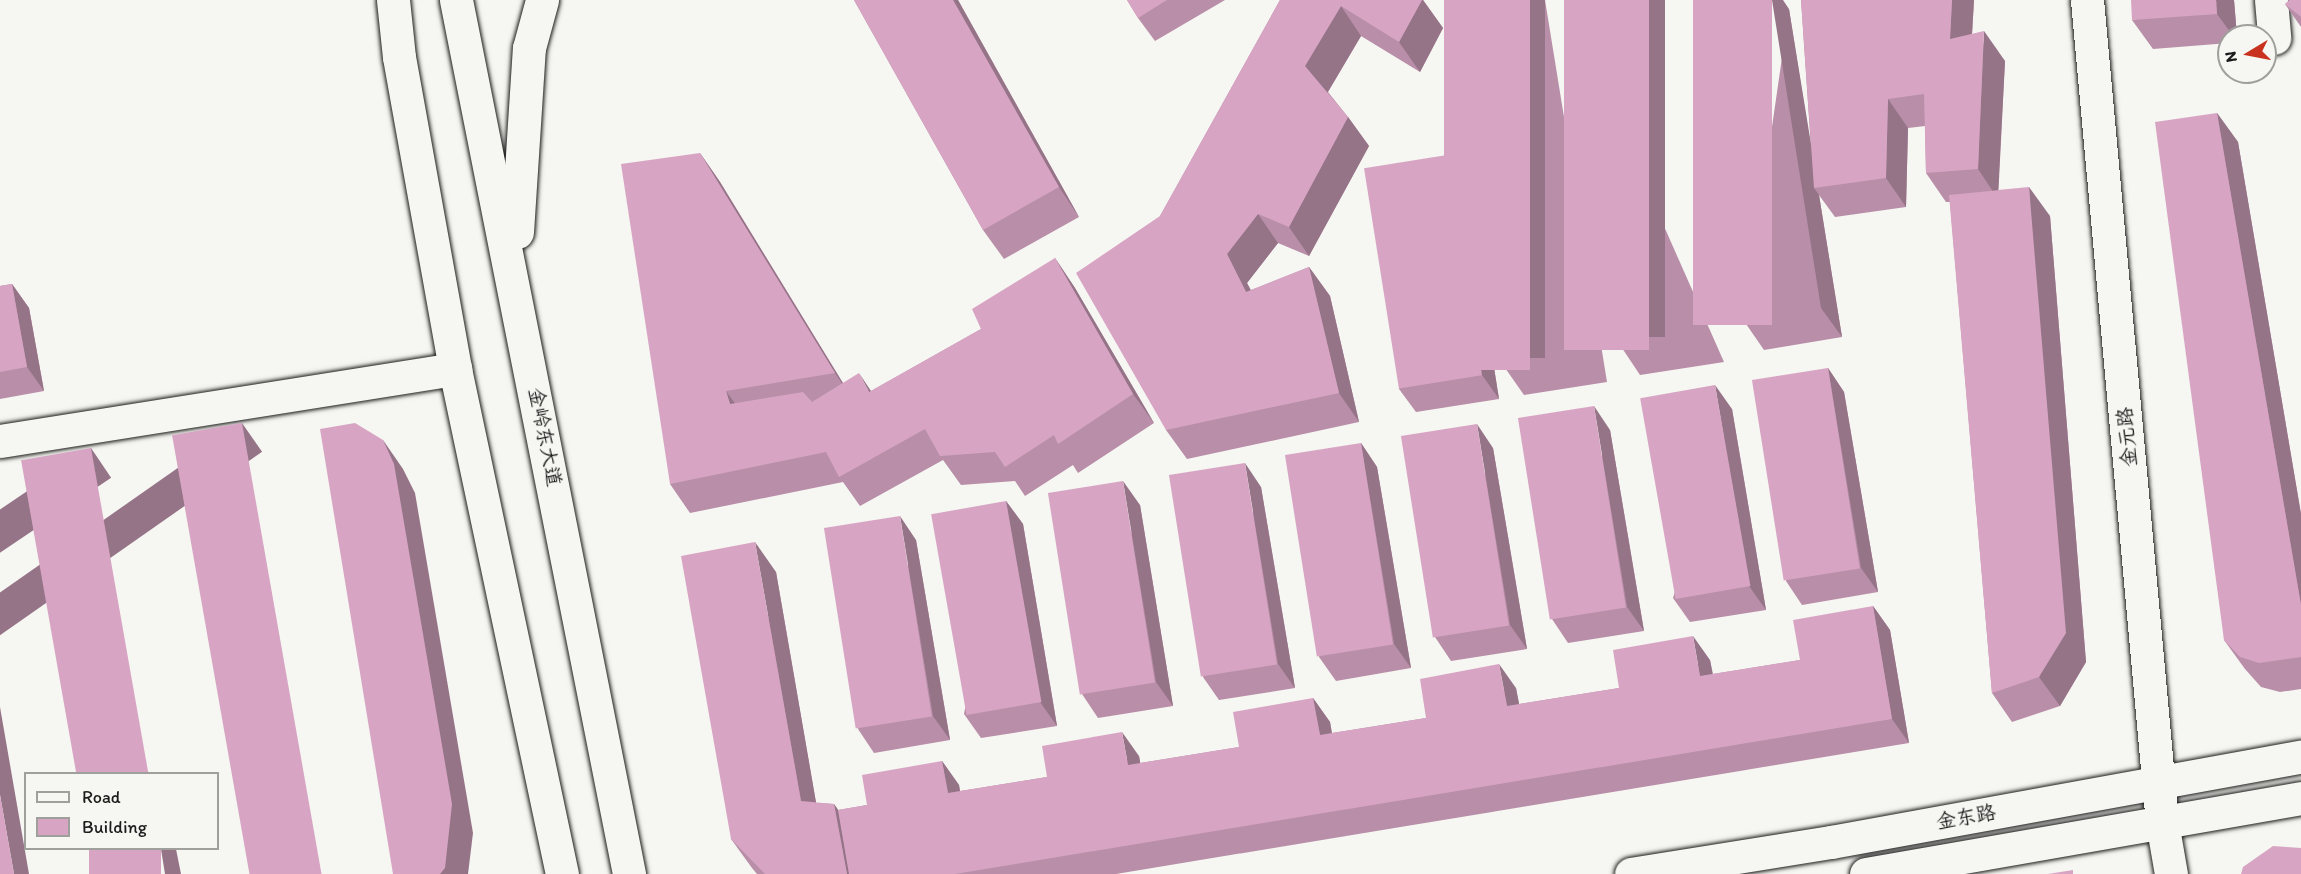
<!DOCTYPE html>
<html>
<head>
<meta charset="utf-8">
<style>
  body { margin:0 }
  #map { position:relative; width:2301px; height:874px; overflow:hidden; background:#f6f6f2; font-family:Itim,"LXGW WenKai TC",sans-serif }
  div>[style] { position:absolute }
  .roads { filter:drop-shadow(0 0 2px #1c1c1c) drop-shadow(0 0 2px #1c1c1c) }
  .minor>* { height:33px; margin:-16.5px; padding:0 16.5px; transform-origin:16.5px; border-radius:16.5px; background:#f6f6f2 }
  .tertiary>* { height:33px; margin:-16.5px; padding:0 16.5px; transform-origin:16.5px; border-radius:16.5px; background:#f6f6f2 }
  .secondary>* { height:33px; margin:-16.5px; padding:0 16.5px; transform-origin:16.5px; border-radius:16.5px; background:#f6f6f2 }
  .wall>* { inset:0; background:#b98ea8 }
  .shaded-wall>* { inset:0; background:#967488; transform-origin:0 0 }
  .building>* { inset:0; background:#d7a5c3; transform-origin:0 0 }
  span { translate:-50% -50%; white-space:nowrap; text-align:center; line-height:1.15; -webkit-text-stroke:4.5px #f6f6f2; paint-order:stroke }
  .street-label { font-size:20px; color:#1c1c1c }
  .legend { position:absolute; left:24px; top:772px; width:195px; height:78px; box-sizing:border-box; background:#f6f6f2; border:2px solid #9f9f9c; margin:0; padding:8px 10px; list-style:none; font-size:18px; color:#1c1c1c }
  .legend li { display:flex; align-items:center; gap:12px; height:30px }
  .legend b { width:30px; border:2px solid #9f9f9c }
  .north { position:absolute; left:2217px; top:24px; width:60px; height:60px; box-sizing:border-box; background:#f6f6f2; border:2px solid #9f9f9c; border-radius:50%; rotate:260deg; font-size:16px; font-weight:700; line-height:24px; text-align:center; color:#1c1c1c }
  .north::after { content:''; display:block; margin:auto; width:21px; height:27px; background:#c8321e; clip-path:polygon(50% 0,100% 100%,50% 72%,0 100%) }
</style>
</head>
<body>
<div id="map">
  <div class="roads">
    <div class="minor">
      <div style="left:2271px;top:0;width:38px;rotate:85deg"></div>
      <div style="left:0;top:441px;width:461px;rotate:-9deg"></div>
    </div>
    <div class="tertiary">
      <div style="left:2087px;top:0;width:825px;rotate:84.79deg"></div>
      <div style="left:2162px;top:822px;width:53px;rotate:80.2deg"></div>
      <div style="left:1631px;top:874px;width:203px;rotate:-9.1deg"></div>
      <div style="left:1831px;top:842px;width:478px;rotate:-10.3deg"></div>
      <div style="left:1866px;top:874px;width:442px;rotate:-9.9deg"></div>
    </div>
    <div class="secondary">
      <div style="left:393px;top:0;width:57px;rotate:84deg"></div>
      <div style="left:399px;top:57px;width:317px;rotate:79.8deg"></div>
      <div style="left:455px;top:369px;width:516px;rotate:78.04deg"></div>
      <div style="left:456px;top:0;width:891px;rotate:78.8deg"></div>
      <div style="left:517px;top:232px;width:184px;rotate:-86.3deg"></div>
      <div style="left:529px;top:48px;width:50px;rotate:-74.8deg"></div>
    </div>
  </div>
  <div class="wall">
    <div style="clip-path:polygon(854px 0,958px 0,1079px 217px,1004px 259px,983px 230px)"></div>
    <div style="clip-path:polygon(1127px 0,1225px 0,1155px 41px,1138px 18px)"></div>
    <div style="clip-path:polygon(1280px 0,1423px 0,1443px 28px,1420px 72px,1361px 36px,1328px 92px,1348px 117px,1369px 146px,1309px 256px,1278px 243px,1247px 283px,1251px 290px,1309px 267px,1330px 296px,1359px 422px,1187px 459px,1166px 430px,1160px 216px)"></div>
    <div style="clip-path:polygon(1444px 0,1545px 0,1607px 382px,1524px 395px,1503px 365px)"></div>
    <div style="clip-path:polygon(1564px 0,1724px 362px,1640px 375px,1620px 345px)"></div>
    <div style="clip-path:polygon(1801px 0,1974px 0,1972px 34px,2005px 61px,1998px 190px,2050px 216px,2086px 662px,2060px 706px,2012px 722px,1992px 693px,1950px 202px,1946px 202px,1926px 173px,1925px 126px,1908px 128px,1906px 207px,1835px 217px,1819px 195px,1842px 337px,1764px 350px,1744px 321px,1789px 9px,1811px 148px)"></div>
    <div style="clip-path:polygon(2234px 0,2237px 36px,2229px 36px,2229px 43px,2153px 49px,2132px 20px)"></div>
    <div style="clip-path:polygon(2301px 0,2301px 27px,2285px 4px)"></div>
    <div style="clip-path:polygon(2217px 113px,2238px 142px,2301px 514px,2301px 689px,2280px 692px,2261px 687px,2245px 669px,2224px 640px)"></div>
    <div style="clip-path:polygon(700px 153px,720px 182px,843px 383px,871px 391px,981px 329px,1055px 258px,1075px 288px,1154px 423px,1078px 473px,1073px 465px,1025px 496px,1015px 481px,961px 485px,943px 460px,860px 506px,843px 482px,690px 513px,670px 484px)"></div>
    <div style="clip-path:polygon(1464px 179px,1499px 399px,1416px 412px,1399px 389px)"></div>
    <div style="clip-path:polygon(12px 284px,29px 308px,44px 391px,0 399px,0 286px)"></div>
    <div style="clip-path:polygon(1828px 368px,1844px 392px,1878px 592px,1802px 605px,1786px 581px)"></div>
    <div style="clip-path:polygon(1732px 409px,1766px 610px,1690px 622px,1673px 598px)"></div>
    <div style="clip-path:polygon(1610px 430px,1644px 631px,1568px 643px,1552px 619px)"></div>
    <div style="clip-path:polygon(1361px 443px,1377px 467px,1411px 668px,1336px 681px,1319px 657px)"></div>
    <div style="clip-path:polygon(1493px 448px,1527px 649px,1451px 661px,1435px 637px)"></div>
    <div style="clip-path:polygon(1261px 487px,1295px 688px,1219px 700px,1203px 677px)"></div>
    <div style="clip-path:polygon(1006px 501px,1023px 524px,1057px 726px,981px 738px,964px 714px)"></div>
    <div style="clip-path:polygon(1140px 505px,1173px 706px,1098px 718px,1082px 694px)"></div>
    <div style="clip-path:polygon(916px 540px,950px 740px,874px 753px,858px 729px)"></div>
    <div style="clip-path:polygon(776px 572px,816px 803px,834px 804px,838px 810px,867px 805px,942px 761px,959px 785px,960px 791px,1047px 777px,1139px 756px,1140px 763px,1239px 747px,1313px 698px,1330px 722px,1332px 733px,1426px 718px,1516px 688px,1519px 704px,1619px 688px,1710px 660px,1713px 674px,1800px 660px,1873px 606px,1890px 630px,1909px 743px,1116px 874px,757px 874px,752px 868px,731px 839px)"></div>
  </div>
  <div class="shaded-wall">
    <div style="clip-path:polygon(953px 0,958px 0,1079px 217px,1059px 187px)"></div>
    <div style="clip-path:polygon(1422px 0,1423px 0,1443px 28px,1420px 72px,1399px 42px)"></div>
    <div style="left:1530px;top:0;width:15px;height:358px"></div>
    <div style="left:1649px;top:0;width:16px;height:337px"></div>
    <div style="clip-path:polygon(1772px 0,1783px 0,1789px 9px,1818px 187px,1814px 188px,1819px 195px,1842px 337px,1821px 308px)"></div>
    <div style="clip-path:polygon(1952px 0,1974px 0,1970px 68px,1950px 39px)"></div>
    <div style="clip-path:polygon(2216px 0,2234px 0,2237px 36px,2233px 36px,2217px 14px)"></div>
    <div style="clip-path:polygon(1341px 6px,1361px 36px,1326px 95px,1305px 66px)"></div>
    <div style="clip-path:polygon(1984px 31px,2005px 61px,1998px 199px,1978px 169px)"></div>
    <div style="clip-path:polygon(1888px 99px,1908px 128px,1906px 207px,1886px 178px)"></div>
    <div style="clip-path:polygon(2217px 113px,2238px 142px,2301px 514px,2301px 605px)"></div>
    <div style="clip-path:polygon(1348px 117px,1369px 146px,1309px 256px,1289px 227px)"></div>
    <div style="clip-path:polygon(700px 153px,720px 182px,855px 403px,835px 373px)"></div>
    <div style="clip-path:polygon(1447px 155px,1464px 179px,1499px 399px,1482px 375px)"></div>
    <div style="clip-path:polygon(2029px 187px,2050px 216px,2086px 662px,2060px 706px,2039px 677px)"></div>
    <div style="clip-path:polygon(1258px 214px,1278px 243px,1247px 283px,1266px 322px,1246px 292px,1227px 254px)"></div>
    <div style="clip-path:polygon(1055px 258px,1075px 288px,1154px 423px,1133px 394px)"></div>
    <div style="clip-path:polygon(1309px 267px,1330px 296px,1359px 422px,1339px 393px)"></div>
    <div style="clip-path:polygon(12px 284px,29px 308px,44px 391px,27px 367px)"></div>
    <div style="clip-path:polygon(1828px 368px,1844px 392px,1878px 592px,1861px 568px)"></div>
    <div style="clip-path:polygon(859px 373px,879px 403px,869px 392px)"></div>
    <div style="clip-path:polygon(1715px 385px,1732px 409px,1766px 610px,1749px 586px)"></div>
    <div style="clip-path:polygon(726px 391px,747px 420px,730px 404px)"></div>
    <div style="clip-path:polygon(1594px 406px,1610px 430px,1644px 631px,1627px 607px)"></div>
    <div style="left:242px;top:423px;width:35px;height:458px;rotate:55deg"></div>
    <div style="clip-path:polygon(1477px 424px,1493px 448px,1527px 649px,1510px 625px)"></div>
    <div style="clip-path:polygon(383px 440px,403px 469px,415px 493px,473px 833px,468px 874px,440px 874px)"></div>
    <div style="clip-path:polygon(1361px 443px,1377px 467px,1411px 668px,1394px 644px)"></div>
    <div style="left:91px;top:448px;width:36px;height:331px;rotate:56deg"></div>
    <div style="clip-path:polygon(1245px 463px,1261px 487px,1295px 688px,1278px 664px)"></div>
    <div style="clip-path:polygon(1123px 481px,1140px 505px,1173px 706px,1156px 682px)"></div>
    <div style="clip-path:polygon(1006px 501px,1023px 524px,1057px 726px,1040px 702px)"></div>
    <div style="clip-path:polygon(900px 516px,916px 540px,950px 740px,933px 716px)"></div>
    <div style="clip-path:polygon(755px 542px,776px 572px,821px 831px,801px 801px)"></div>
    <div style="clip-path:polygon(1873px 606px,1890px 630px,1909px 743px,1892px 719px)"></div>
    <div style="clip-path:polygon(1693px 636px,1710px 660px,1717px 700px,1700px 676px)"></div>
    <div style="clip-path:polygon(1499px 664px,1516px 688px,1524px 730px,1507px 706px)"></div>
    <div style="clip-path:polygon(1313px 698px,1330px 722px,1336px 759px,1320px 735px)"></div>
    <div style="clip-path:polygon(0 707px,29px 874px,14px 874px,0 795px)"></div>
    <div style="clip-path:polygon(1122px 732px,1139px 756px,1145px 789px,1128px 765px)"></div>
    <div style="clip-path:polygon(942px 761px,959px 785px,964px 817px,948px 793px)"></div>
    <div style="clip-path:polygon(834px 804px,855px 834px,862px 874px,847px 874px)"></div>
    <div style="clip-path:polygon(161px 849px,176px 849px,181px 874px,165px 874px)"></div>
  </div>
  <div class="building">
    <div style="clip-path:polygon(854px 0,953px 0,1059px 187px,983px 230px)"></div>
    <div style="clip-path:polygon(1127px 0,1167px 0,1138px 18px)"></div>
    <div style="clip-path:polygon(1280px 0,1422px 0,1399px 42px,1341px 6px,1305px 66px,1348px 117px,1289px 227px,1258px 214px,1227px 254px,1246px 292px,1309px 267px,1339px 393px,1166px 430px,1076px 273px,1160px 216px)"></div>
    <div style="left:1444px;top:0;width:86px;height:370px"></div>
    <div style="left:1564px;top:0;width:85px;height:350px"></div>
    <div style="left:1693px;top:0;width:79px;height:325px"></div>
    <div style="clip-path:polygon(1801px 0,1952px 0,1950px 39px,1984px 31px,1978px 169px,1926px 173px,1924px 94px,1888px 99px,1886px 178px,1814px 188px)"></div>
    <div style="clip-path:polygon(2131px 0,2216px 0,2217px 14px,2132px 20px)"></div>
    <div style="clip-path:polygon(2289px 0,2301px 0,2301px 17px,2285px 4px)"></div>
    <div style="clip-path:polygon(2217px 113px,2301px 605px,2301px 657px,2259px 663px,2240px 657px,2224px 640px,2155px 122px)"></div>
    <div style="clip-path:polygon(700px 153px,835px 373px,726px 391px,730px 404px,803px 392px,812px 402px,859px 373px,869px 392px,981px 329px,972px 309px,1055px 258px,1133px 394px,1058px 444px,1054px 435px,1005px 467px,995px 452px,940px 456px,925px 429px,839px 477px,826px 452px,670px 484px,621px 164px)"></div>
    <div style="left:1447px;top:155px;width:223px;height:84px;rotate:81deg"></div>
    <div style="clip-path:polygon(2029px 187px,2066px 633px,2039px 677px,1992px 693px,1949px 195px)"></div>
    <div style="clip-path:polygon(12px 284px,27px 367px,0 372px,0 286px)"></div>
    <div style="left:1828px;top:368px;width:203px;height:77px;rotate:81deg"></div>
    <div style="left:1715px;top:385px;width:204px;height:76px;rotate:80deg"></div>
    <div style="left:1594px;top:406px;width:204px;height:77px;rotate:81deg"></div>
    <div style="left:242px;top:423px;width:458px;height:71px;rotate:80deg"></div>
    <div style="clip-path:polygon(355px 423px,383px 440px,394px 464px,452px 804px,445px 868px,440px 874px,393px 874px,320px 429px)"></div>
    <div style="left:1477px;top:424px;width:204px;height:77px;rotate:81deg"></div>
    <div style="left:1361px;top:443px;width:204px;height:77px;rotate:81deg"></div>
    <div style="left:91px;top:448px;width:331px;height:71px;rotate:80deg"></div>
    <div style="left:1245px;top:463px;width:204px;height:77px;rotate:81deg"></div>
    <div style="left:1123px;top:481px;width:204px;height:76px;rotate:81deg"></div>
    <div style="left:1006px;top:501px;width:204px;height:76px;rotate:80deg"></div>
    <div style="left:900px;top:516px;width:203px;height:77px;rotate:81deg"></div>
    <div style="clip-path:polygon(755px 542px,801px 801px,834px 804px,847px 874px,765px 874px,731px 839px,681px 556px)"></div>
    <div style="clip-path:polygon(1873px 606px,1892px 719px,955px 874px,849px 874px,838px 810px,867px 805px,862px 775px,942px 761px,948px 793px,1047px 777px,1042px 746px,1122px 732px,1128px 765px,1239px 747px,1233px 712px,1313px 698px,1320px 735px,1426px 718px,1420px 679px,1499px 664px,1507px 706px,1619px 688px,1613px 650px,1693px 636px,1700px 676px,1800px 660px,1793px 620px)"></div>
    <div style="clip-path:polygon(0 795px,14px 874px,0 874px)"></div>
    <div style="clip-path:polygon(2273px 846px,2301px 848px,2301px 874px,2241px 874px,2243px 867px)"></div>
    <div style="left:89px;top:849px;width:72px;height:25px"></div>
    <div style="clip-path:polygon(2073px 870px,2073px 874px,2048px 874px)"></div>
  </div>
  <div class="street-label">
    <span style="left:545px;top:437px;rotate:79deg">金岭东大道</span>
    <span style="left:2127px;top:437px;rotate:-95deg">金元路</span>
    <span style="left:1966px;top:817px;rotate:-10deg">金东路</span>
  </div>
  <ul class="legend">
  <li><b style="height:8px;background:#f6f6f2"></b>Road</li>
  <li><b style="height:16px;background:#d7a5c3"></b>Building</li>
  </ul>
  <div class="north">N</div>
</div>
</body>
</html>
